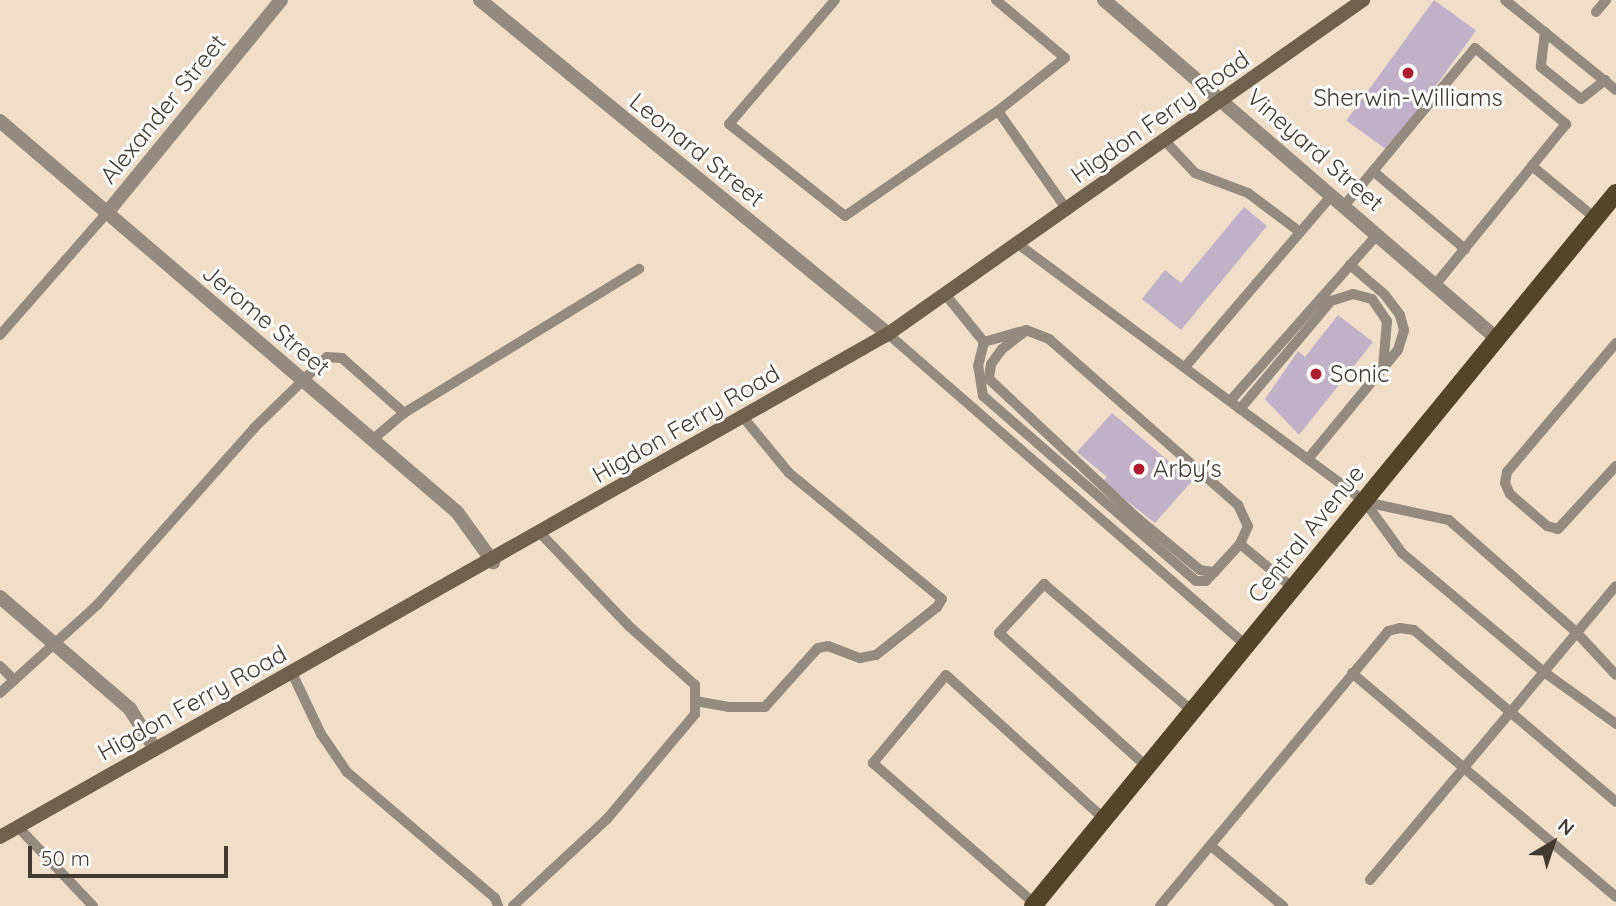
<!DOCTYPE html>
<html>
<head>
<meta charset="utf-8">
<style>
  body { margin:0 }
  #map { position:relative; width:1616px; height:906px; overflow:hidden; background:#f0dec8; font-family:Quicksand,sans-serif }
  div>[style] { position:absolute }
  .building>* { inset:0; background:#c0b1c8; transform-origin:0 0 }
  .service>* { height:10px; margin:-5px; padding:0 5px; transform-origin:5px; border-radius:5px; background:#948a7d }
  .minor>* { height:14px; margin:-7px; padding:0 7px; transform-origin:7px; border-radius:7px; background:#948a7d }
  .secondary>* { height:14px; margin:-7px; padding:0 7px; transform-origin:7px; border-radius:7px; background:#70614e }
  .primary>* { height:18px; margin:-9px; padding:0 9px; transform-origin:9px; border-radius:9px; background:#55442c }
  .dots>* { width:19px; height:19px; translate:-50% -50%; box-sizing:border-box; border:4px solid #fff; border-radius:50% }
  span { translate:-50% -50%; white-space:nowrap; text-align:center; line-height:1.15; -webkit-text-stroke:6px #fff; paint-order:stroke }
  .poi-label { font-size:24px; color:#413a31 }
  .left { translate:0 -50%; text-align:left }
  .street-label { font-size:24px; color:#413a31 }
  .north { position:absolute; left:1518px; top:808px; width:70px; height:70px; -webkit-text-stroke:5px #fff; paint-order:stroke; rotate:39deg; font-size:19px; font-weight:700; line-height:28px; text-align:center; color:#413a31 }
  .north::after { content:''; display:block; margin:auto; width:24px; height:32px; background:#413a31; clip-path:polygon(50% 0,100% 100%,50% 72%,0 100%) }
  .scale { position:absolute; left:28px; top:846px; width:200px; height:32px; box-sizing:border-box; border:4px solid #413a31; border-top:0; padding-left:9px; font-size:21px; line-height:24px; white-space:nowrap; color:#413a31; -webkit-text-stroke:5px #fff; paint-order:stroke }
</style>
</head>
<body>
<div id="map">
  <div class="building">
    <div style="left:1434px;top:0;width:52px;height:149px;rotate:36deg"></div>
    <div style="clip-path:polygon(1244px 207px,1267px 226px,1181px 330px,1142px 299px,1165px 270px,1181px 283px)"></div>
    <div style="clip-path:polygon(1338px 315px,1373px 342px,1299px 435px,1265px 399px,1298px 351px,1305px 357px)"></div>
    <div style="clip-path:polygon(1112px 413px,1192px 481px,1155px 523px,1103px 482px,1107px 477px,1077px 452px)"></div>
  </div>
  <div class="service">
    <div style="left:835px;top:0;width:163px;rotate:130.5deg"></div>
    <div style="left:729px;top:124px;width:148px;rotate:38.4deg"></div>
    <div style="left:845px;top:216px;width:186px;rotate:-34.5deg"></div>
    <div style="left:998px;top:111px;width:121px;rotate:55.1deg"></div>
    <div style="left:996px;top:0;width:90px;rotate:40deg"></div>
    <div style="left:1065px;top:58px;width:85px;rotate:141.7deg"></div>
    <div style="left:1505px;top:0;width:143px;rotate:39deg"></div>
    <div style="left:1596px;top:12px;width:16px;rotate:-50deg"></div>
    <div style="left:1545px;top:32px;width:35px;rotate:97deg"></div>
    <div style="left:1541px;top:67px;width:51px;rotate:38.7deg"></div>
    <div style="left:1581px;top:99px;width:31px;rotate:-38deg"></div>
    <div style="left:1166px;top:142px;width:42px;rotate:46.9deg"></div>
    <div style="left:1195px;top:173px;width:57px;rotate:20.7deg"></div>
    <div style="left:1248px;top:193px;width:65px;rotate:36.9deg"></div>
    <div style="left:1373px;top:171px;width:121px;rotate:40.3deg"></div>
    <div style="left:1344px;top:206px;width:205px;rotate:-50.3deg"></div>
    <div style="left:1475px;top:48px;width:119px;rotate:39.9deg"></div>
    <div style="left:1566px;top:124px;width:54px;rotate:129deg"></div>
    <div style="left:1018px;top:244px;width:432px;rotate:36.6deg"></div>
    <div style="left:1365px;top:502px;width:63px;rotate:54deg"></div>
    <div style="left:1402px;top:553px;width:185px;rotate:40deg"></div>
    <div style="left:1544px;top:672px;width:89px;rotate:35.8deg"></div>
    <div style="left:1435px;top:285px;width:154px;rotate:-50.8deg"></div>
    <div style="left:1532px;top:166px;width:82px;rotate:39.5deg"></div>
    <div style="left:945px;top:294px;width:62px;rotate:50.9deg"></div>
    <div style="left:1026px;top:330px;width:25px;rotate:21deg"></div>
    <div style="left:1049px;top:339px;width:252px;rotate:41.3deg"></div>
    <div style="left:1238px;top:505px;width:23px;rotate:65deg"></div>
    <div style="left:1248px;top:526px;width:20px;rotate:114deg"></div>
    <div style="left:1240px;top:544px;width:50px;rotate:132.6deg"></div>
    <div style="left:1206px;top:581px;width:10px;rotate:180deg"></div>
    <div style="left:1196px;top:581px;width:282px;rotate:-139deg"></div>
    <div style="left:983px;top:396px;width:30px;rotate:-99deg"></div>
    <div style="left:978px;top:366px;width:25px;rotate:-76deg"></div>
    <div style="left:984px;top:342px;width:44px;rotate:-15.9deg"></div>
    <div style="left:1024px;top:332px;width:28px;rotate:142deg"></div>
    <div style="left:1002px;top:349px;width:19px;rotate:126deg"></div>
    <div style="left:991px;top:364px;width:15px;rotate:98deg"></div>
    <div style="left:989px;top:379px;width:202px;rotate:43.2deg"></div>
    <div style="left:1136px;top:517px;width:83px;rotate:39.6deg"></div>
    <div style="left:1200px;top:570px;width:15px;rotate:8deg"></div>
    <div style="left:888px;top:334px;width:474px;rotate:41deg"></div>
    <div style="left:0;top:335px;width:161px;rotate:-48.8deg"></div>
    <div style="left:1616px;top:343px;width:169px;rotate:130.2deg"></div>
    <div style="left:1507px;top:472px;width:11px;rotate:100deg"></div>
    <div style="left:1505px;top:483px;width:12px;rotate:66deg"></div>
    <div style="left:1510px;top:494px;width:49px;rotate:40.9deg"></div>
    <div style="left:1547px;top:526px;width:11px;rotate:15deg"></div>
    <div style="left:1558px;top:529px;width:86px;rotate:-47.4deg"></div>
    <div style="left:1185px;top:367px;width:226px;rotate:-49.5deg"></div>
    <div style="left:1230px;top:401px;width:222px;rotate:-48.5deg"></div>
    <div style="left:1240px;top:409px;width:141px;rotate:-49.9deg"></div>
    <div style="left:1331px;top:301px;width:23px;rotate:-18deg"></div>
    <div style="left:1353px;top:294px;width:20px;rotate:15deg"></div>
    <div style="left:1372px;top:299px;width:27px;rotate:56deg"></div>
    <div style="left:1387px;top:321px;width:47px;rotate:94.9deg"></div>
    <div style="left:372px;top:440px;width:42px;rotate:-40.2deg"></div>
    <div style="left:404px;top:413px;width:276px;rotate:-31.5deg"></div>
    <div style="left:1308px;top:459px;width:141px;rotate:-50.5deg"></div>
    <div style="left:1398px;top:350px;width:21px;rotate:-73deg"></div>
    <div style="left:1404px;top:330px;width:16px;rotate:-105deg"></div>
    <div style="left:1400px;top:315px;width:26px;rotate:-127deg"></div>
    <div style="left:1384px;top:294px;width:45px;rotate:-139.5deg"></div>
    <div style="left:1365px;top:502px;width:86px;rotate:12.1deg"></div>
    <div style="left:1449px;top:520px;width:171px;rotate:41.4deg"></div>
    <div style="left:1577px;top:633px;width:57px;rotate:47.1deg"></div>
    <div style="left:1240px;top:544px;width:69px;rotate:39.7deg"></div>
    <div style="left:0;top:666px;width:20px;rotate:45deg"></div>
    <div style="left:292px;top:673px;width:68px;rotate:64.6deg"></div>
    <div style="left:321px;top:734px;width:46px;rotate:55.6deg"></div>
    <div style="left:347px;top:772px;width:194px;rotate:40.4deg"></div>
    <div style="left:495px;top:898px;width:9px;rotate:69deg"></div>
    <div style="left:1352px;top:673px;width:346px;rotate:40.3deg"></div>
    <div style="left:0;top:693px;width:132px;rotate:-42.2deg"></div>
    <div style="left:98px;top:604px;width:235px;rotate:-48.4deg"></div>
    <div style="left:254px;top:428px;width:102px;rotate:-44.2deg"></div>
    <div style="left:327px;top:357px;width:15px;rotate:4deg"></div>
    <div style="left:342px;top:358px;width:83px;rotate:41.6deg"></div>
    <div style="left:695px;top:701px;width:34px;rotate:10deg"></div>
    <div style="left:728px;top:707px;width:37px"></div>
    <div style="left:765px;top:707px;width:79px;rotate:-48.1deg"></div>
    <div style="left:818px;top:648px;width:10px;rotate:-11deg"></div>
    <div style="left:828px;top:646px;width:34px;rotate:21deg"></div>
    <div style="left:860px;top:658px;width:16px;rotate:-11deg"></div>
    <div style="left:876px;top:655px;width:78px;rotate:-38.2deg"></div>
    <div style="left:937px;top:607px;width:9px;rotate:-58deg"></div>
    <div style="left:942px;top:599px;width:198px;rotate:-140.5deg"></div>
    <div style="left:789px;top:473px;width:72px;rotate:-129.4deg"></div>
    <div style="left:1146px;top:766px;width:198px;rotate:-137.9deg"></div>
    <div style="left:999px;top:633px;width:67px;rotate:-47.4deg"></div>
    <div style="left:1044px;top:584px;width:195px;rotate:40.6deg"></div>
    <div style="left:18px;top:827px;width:109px;rotate:46.5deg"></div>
    <div style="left:1211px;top:846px;width:94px;rotate:39.8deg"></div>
    <div style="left:1370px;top:880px;width:383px;rotate:-50.1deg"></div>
    <div style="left:1035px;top:904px;width:215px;rotate:-139deg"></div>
    <div style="left:873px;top:763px;width:114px;rotate:-50.3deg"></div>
    <div style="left:946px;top:675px;width:212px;rotate:42.3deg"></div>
    <div style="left:513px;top:906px;width:128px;rotate:-42.8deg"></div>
    <div style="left:607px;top:819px;width:137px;rotate:-50deg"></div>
    <div style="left:695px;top:714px;width:29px;rotate:-90deg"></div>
    <div style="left:695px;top:685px;width:89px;rotate:-138.2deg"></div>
    <div style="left:629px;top:626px;width:127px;rotate:-133.7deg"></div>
    <div style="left:1160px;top:906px;width:357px;rotate:-50.3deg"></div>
    <div style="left:1388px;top:631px;width:12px;rotate:-14deg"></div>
    <div style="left:1400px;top:628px;width:14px;rotate:8deg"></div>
    <div style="left:1414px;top:630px;width:265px;rotate:40.4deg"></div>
  </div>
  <div class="minor">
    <div style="left:480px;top:0;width:527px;rotate:39.3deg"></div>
    <div style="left:1104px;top:0;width:516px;rotate:40.76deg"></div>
    <div style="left:0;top:121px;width:601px;rotate:40.55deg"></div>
    <div style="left:457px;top:512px;width:62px;rotate:54.2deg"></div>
    <div style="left:106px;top:214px;width:276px;rotate:-50.7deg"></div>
    <div style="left:0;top:597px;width:172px;rotate:40.7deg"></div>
    <div style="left:130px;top:709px;width:47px;rotate:58deg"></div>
  </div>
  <div class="secondary">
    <div style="left:0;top:837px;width:1021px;rotate:-29.53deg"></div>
    <div style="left:888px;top:334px;width:581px;rotate:-35.11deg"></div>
  </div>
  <div class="primary">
    <div style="left:1033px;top:906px;width:921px;rotate:-50.73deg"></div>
  </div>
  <div class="dots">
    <div style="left:1408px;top:73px;background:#af1b2e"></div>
    <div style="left:1316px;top:374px;background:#af1b2e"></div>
    <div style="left:1139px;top:469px;background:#af1b2e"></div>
  </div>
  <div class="poi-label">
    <span style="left:1408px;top:98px">Sherwin-Williams</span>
    <span class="left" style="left:1330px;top:374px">Sonic</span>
    <span class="left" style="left:1153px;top:469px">Arby's</span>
  </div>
  <div class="street-label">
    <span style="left:163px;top:109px;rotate:-51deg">Alexander Street</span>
    <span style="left:1160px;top:117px;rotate:-35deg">Higdon Ferry Road</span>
    <span style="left:697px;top:150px;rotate:39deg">Leonard Street</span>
    <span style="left:1315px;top:150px;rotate:41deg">Vineyard Street</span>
    <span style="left:266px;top:320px;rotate:40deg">Jerome Street</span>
    <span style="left:686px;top:424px;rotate:-30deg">Higdon Ferry Road</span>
    <span style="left:1306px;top:534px;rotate:-51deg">Central Avenue</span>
    <span style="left:192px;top:703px;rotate:-29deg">Higdon Ferry Road</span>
  </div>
  <div class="north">N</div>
  <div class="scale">50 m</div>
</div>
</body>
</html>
